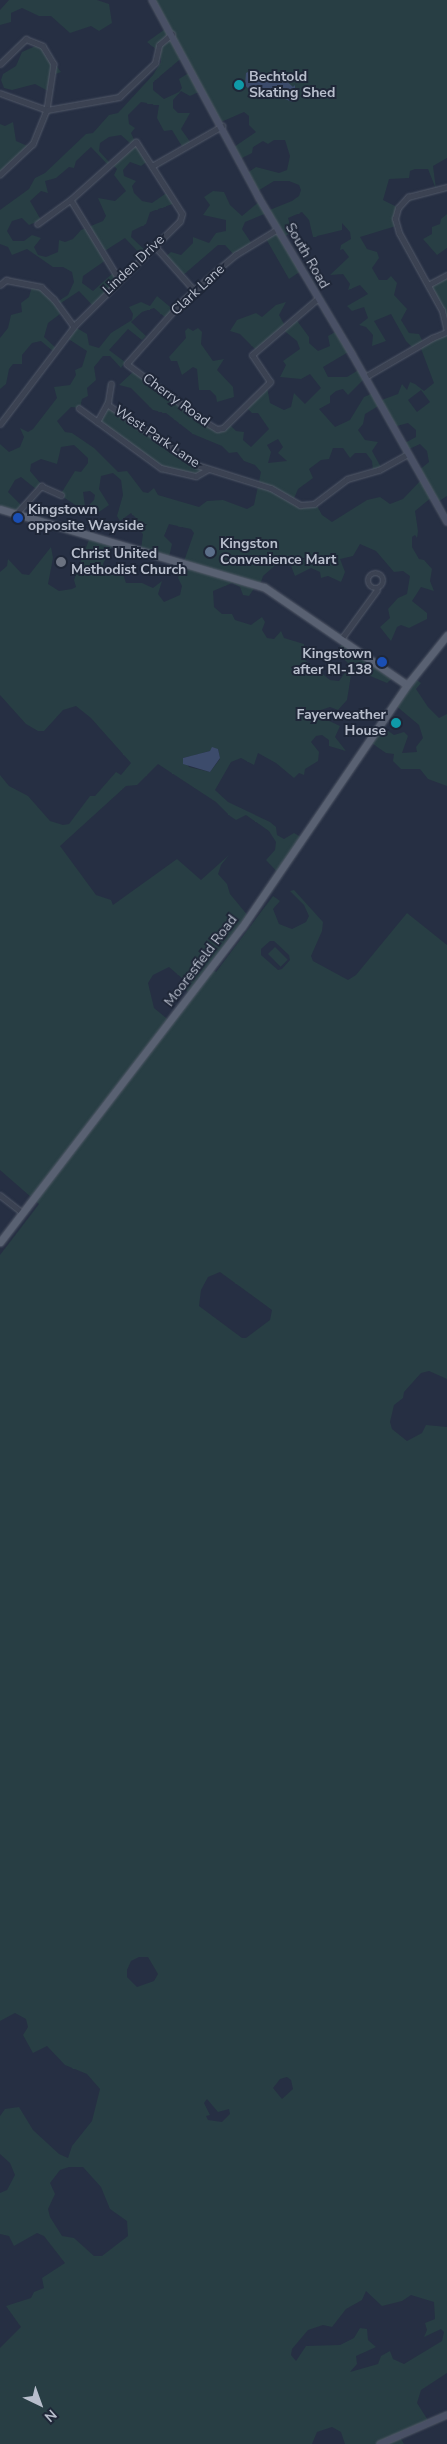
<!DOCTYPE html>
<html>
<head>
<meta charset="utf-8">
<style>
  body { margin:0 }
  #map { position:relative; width:447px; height:2444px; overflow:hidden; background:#262f43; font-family:"Nunito Sans",sans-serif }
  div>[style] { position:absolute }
  .green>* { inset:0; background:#283e44; transform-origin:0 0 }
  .water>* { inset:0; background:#3c4b6b }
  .roads { filter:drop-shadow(0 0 1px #535a69) drop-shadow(0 0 1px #535a69) }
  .street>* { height:4.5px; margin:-2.25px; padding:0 2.25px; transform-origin:2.25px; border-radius:2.25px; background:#3b4252 }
  .street>.ring { margin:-2.25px; padding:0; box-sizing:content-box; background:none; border:4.5px solid #3b4252; border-radius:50% }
  .secondary>* { height:6px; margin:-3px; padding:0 3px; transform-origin:3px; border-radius:3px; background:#495065 }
  .primary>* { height:7px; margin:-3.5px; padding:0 3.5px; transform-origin:3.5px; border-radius:3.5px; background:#596172 }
  .dots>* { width:14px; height:14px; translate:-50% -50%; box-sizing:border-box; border:2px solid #1f2738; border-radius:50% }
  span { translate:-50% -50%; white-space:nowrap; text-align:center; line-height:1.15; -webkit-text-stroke:4px #1f2738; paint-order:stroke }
  .poi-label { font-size:14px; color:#b8becc; font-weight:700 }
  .left { translate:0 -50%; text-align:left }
  .right { translate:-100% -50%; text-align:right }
  .street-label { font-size:14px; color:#b8becc }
  .north { position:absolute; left:15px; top:2379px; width:50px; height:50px; -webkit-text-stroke:4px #1f2738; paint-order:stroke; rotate:138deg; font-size:14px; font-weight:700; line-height:20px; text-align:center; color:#b8becc }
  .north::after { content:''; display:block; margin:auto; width:18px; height:22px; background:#b8becc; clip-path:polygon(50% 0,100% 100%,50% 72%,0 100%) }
</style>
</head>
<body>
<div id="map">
  <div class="green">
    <div style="clip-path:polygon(9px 0,97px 0,109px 4px,112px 23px,99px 31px,91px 26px,70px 33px,51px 16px,39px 16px,22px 8px,11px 13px,11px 22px,0 25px,0 10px)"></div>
    <div style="clip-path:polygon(evenodd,152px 0,447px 0,447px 158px,433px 166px,436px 189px,428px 169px,415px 169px,410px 171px,409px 178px,389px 179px,383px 200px,397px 207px,396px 226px,360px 237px,367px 249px,377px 252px,379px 258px,372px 268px,379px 280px,387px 280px,391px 276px,397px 283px,394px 295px,407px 309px,401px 320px,409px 333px,419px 334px,423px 342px,447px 331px,447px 496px,436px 503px,432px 497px,415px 511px,418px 531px,417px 538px,415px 535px,412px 537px,412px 547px,419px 559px,424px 560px,432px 569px,430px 581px,434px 591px,421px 587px,412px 601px,427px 613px,427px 619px,409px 628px,401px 625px,397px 627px,391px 641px,380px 627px,390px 618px,388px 609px,398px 598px,407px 594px,410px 576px,403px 571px,394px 572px,376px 551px,360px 544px,353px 556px,340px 559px,345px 572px,341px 582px,328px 576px,321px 578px,320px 572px,311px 568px,295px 576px,291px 566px,279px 562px,263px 576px,260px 585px,257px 584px,249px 596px,243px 595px,240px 587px,232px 583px,213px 591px,214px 607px,222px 614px,232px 614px,235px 620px,251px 625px,262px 617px,265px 622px,262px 630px,267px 638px,274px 639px,281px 631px,284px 638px,304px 644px,305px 660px,330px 680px,339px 681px,344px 674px,348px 663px,336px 652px,343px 643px,395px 676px,387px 683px,363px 673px,351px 675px,347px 700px,338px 710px,330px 707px,312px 713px,340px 726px,335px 737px,346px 751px,329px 746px,329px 740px,322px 735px,316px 736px,311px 742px,319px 752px,318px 761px,305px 769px,304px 775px,299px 773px,294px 778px,276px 763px,258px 753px,254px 765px,241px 758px,231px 762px,215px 790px,228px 802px,270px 822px,276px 827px,277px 835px,284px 839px,294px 833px,304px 839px,280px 875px,266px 860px,275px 850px,276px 842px,269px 831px,246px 815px,236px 820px,230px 816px,216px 802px,158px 764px,137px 785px,126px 786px,60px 846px,96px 895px,111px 900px,113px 905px,177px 859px,201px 880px,229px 855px,221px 865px,218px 874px,227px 884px,230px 894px,249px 917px,212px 969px,216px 972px,273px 896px,280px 901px,273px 909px,279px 924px,292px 929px,306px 922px,309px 916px,304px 905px,290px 891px,294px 890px,323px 922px,322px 931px,311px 956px,313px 961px,348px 980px,356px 975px,407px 913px,447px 945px,447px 1379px,429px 1371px,421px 1373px,404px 1392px,403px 1398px,394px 1405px,390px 1422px,392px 1429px,407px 1441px,422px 1433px,426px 1425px,447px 1427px,447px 2373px,421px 2390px,417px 2403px,429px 2422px,400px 2437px,404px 2444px,345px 2444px,341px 2432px,332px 2427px,317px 2432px,312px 2444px,0 2444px,0 2348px,21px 2327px,6px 2306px,31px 2298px,34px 2292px,44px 2288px,42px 2278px,65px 2263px,44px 2236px,37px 2233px,14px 2246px,9px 2236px,0 2234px,0 2193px,7px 2190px,15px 2175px,10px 2163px,0 2154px,0 2116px,5px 2109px,19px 2107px,33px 2130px,59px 2154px,68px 2158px,72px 2146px,92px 2121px,100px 2089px,87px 2074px,65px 2065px,47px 2046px,33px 2053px,23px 2035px,28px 2027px,26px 2019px,15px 2013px,0 2021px,0 1255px,39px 1204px,0 1170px,0 775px,9px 786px,28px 796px,50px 821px,63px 825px,69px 824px,90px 796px,95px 796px,116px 772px,121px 775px,131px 763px,91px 718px,76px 706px,63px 710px,44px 731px,38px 731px,26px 724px,0 695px,0 572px,7px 566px,8px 559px,22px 574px,29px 575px,51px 547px,53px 558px,48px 584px,59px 591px,72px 589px,76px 587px,74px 580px,90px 537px,114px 542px,103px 564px,105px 570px,115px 574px,122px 571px,126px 583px,142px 583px,153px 588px,162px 581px,158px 594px,164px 602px,180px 595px,182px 586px,178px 578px,194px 533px,191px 529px,169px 524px,164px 536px,172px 544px,169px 557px,141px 549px,143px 534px,139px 530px,137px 519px,131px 513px,120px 521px,117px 516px,123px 495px,121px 480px,113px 473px,101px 476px,99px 489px,109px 505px,96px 514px,87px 507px,94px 500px,95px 495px,90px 491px,83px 492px,85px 506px,77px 506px,60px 495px,75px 471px,81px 472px,88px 463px,88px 458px,74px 445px,61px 447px,57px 464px,41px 459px,31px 464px,30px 471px,41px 484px,36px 489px,21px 477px,15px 480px,8px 492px,21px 505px,16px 514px,0 509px,0 444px,9px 452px,20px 447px,24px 437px,20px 428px,28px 432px,33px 429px,57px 398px,54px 387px,70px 385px,76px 375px,75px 370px,82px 367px,87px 351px,67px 338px,75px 327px,87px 334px,89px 345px,99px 348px,111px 333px,132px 320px,133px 314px,129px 307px,141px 302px,150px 306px,157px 296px,175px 311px,167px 319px,154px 308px,142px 312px,131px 322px,146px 336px,142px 340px,128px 329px,109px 350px,125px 362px,121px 368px,110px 356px,103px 356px,94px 367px,96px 380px,87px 388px,88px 396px,82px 399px,80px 408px,71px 407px,57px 421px,65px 432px,72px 433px,94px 448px,118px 472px,127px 471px,143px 492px,148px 493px,154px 488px,158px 495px,199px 507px,207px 501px,223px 500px,247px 509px,254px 505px,261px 472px,255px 465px,244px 461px,237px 452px,229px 453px,222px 446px,193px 434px,166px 413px,153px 410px,131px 388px,119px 385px,135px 370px,217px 429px,229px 424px,236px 431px,244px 432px,243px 440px,251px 447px,269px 429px,258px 413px,252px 413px,246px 407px,267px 387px,270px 403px,284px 410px,291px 407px,294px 393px,305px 404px,321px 388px,310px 374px,301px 379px,280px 377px,286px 365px,283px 361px,300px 349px,297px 341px,282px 329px,257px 351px,240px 334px,230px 331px,237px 320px,256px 313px,262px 317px,276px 305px,286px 302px,279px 315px,285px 326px,295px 318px,309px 337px,309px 343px,318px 351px,330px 346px,328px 336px,337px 331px,350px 351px,323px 367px,328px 377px,347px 377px,360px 369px,365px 378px,348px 395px,343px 389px,336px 391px,330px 396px,330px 403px,319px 409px,335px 427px,350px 420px,364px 397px,373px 393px,379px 401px,398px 394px,402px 384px,407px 390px,410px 382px,415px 384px,424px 391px,434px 383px,420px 346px,414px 349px,406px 341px,391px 314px,374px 321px,386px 341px,372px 346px,373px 335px,366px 327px,359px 325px,368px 318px,364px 307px,352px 311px,347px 306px,368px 294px,360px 285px,348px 290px,350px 284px,343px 274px,330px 275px,349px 257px,343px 249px,340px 250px,341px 245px,351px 239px,350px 232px,342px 223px,342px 230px,313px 237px,309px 220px,302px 212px,288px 218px,292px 232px,282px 238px,301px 271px,289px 279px,265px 237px,277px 230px,267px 213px,245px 222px,242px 229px,252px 244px,235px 256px,225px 245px,218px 245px,182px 276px,165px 257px,171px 252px,181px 255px,193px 243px,193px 237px,209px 243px,216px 233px,226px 231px,226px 220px,203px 215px,210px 205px,204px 197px,213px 191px,224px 192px,230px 205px,242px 216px,260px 201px,267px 211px,292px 201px,299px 196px,301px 190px,299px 185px,289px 181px,274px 181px,256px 192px,247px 173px,256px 167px,279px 173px,287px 170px,290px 156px,285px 140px,274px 140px,268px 144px,263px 141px,253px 147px,252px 153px,240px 159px,234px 147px,256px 132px,249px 125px,249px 116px,244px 112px,221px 122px,203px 90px,190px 96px,181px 91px,173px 100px,173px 108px,178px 113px,190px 113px,181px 129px,191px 143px,183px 148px,172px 130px,164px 131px,157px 118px,159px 105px,141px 102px,128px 115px,129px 124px,135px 128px,131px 133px,135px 142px,149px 160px,141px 166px,130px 162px,123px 170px,124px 176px,136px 181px,132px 186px,134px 193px,142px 201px,152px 203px,168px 192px,175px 203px,150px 212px,146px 224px,132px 231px,131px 237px,147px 252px,142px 256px,125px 238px,103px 252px,106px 260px,83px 276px,82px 283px,93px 291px,114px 272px,119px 278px,93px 306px,79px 291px,58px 305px,60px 314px,48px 323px,44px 337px,57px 349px,54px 352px,41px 341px,32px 343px,22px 355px,22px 364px,13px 364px,9px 369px,6px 384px,0 389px,0 338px,8px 328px,11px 315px,22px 312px,21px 303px,29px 297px,32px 286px,41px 287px,57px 302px,68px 295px,74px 282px,72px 272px,63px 267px,53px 267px,27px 249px,12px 255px,8px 247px,0 244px,0 210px,29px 189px,35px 178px,45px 173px,86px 134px,93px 133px,109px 115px,118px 113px,153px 75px,161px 62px,160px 52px,147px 42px,168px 27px,152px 0,184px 56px,192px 71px,179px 79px,182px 88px,179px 92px,164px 99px,153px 90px,153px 82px,184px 56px,152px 0,121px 135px,131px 144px,111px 163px,117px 169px,114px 175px,126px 191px,115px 201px,98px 198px,106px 216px,103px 221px,81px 230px,73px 239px,65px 242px,59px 240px,58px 252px,46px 257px,38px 255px,34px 247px,41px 238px,32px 235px,24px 241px,13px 241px,7px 231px,12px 221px,22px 218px,29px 225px,41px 220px,30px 201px,41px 191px,48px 193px,45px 181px,56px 178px,69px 167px,74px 168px,76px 161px,91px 147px,108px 165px,110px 163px,99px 151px,100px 143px,109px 137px,121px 135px,152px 0,421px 390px,430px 402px,417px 412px,408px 400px,421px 390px,152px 0,380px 405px,393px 427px,408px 423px,416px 430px,416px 437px,403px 444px,407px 450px,420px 444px,427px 451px,429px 462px,418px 471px,422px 479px,403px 499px,390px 504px,380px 497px,367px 500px,332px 522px,322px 515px,316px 504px,300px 505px,293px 501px,298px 489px,313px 478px,309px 469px,321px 460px,329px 459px,333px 448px,343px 448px,350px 458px,355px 453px,366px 453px,372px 461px,373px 471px,382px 469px,372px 451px,378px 442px,365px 440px,358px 430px,363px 424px,365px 414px,380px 405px,152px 0,278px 439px,283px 447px,278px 453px,287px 461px,268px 463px,271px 452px,267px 445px,278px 439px,152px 0,218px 749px,220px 759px,210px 772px,189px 767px,183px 758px,218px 749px,152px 0,270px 941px,274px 941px,289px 955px,290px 960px,282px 969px,278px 970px,261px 955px,261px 949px,270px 941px,152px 0,169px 967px,183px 979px,185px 989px,191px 996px,171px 1022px,154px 1008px,148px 983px,153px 975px,169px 967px,152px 0,220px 1272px,272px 1310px,270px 1320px,246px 1338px,242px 1338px,199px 1306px,201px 1290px,208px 1277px,220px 1272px,152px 0,139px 1957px,148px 1957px,158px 1974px,154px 1981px,137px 1987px,127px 1977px,127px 1970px,131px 1961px,139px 1957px,152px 0,287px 2077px,291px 2080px,293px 2089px,282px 2099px,273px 2088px,280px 2079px,287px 2077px,152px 0,207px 2099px,218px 2112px,229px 2109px,230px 2114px,222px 2122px,208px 2120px,206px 2116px,210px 2115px,204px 2103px,207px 2099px,152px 0,69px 2167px,83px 2167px,101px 2187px,110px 2209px,127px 2221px,128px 2236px,102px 2256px,94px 2256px,74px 2238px,62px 2236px,50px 2217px,48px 2209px,55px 2194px,50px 2183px,60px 2170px,69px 2167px,152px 0,366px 2291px,382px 2306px,402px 2301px,411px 2295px,434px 2302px,435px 2319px,425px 2323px,427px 2330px,424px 2337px,441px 2329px,444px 2332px,442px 2341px,404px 2364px,393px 2359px,390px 2351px,381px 2356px,378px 2364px,350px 2372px,357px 2364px,356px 2356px,376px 2347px,368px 2340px,367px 2329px,360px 2328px,354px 2338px,340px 2345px,306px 2346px,296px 2361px,291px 2355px,292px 2349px,308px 2330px,323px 2325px,332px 2327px,346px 2309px,362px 2300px,366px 2291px)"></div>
    <div style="clip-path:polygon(40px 44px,61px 72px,53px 75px,50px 92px,35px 84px,12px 90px,4px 88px,1px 80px,3px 74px,16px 66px,22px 52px)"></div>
    <div style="clip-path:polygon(13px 122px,16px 141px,30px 147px,0 175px,0 124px,5px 126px)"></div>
    <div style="clip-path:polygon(447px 214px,447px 248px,437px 255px,423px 239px,432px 234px,432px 227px,440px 224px,441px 219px)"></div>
    <div style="clip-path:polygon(447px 275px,447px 331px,446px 321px,429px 285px)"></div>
    <div style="clip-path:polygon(188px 328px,193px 331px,198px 328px,202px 332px,201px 344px,213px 361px,224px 359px,217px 370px,233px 387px,234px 397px,217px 402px,216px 396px,210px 390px,199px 390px,197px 369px,193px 367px,182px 375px,177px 361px,171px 361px,169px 357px,186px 338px,185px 331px)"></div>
    <div style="clip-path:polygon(107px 404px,207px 470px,196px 476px,161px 468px,97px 422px)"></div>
    <div style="clip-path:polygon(414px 678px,421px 683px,416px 689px,428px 707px,439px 718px,447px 714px,447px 786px,428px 779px,420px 769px,401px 769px,393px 761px,394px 754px,386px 753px,370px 742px,381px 726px,394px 735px,404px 732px,408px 736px,402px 753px,417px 752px,416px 747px,423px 738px,419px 725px,395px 705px)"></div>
    <div style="left:275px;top:947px;width:18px;height:10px;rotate:45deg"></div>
  </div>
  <div class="water">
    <div style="clip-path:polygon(254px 69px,269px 78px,279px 74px,293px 87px,295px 85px,295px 99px,292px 102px,278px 96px,253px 94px,245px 85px,246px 73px)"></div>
    <div style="clip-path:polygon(212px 747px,218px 749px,220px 758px,210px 772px,183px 764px,183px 758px,210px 751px)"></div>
  </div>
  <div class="roads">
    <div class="street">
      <div style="left:0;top:64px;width:36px;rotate:-44deg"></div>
      <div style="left:26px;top:39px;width:18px;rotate:22deg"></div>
      <div style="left:43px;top:46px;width:21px;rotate:59deg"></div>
      <div style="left:54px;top:64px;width:47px;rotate:98.7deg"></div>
      <div style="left:47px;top:110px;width:37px;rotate:112deg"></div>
      <div style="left:33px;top:144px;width:45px;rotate:136.8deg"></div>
      <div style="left:0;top:93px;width:50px;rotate:19.9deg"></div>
      <div style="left:47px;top:110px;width:73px;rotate:-10.2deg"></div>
      <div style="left:119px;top:97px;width:50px;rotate:-43.4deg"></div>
      <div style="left:155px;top:63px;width:18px;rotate:-77deg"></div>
      <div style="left:159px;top:45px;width:17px;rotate:-40deg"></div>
      <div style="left:152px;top:166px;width:81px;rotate:-29.7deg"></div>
      <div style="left:71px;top:200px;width:92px;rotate:58.7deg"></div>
      <div style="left:277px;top:230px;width:48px;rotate:148.6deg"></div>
      <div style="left:236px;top:255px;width:25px;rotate:140deg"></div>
      <div style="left:217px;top:271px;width:45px;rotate:138.6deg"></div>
      <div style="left:183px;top:301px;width:84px;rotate:131.6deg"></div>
      <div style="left:127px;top:364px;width:99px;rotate:36.4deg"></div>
      <div style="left:207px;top:423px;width:12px;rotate:31deg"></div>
      <div style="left:217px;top:429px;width:6px;rotate:-9deg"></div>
      <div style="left:223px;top:428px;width:66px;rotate:-44.4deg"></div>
      <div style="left:270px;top:382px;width:32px;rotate:-124deg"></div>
      <div style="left:252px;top:355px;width:86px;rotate:-40.7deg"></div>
      <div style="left:154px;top:245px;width:62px;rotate:48.3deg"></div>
      <div style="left:0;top:285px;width:8px;rotate:-40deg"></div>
      <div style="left:6px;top:280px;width:36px;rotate:11deg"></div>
      <div style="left:41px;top:287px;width:18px;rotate:43deg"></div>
      <div style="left:54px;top:299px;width:34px;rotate:54deg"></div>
      <div style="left:428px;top:285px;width:21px;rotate:-28deg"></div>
      <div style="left:447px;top:332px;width:22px;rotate:-103deg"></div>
      <div style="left:442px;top:311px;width:89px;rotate:-118.9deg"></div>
      <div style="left:399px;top:233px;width:15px;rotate:-106deg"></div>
      <div style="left:395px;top:219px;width:11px;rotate:-75deg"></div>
      <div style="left:398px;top:208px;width:15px;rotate:-48deg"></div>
      <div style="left:408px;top:197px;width:40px;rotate:-14.4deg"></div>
      <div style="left:365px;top:377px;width:78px;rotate:-30.2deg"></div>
      <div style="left:432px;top:338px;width:16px;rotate:-22deg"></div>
      <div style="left:107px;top:404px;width:109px;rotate:34.1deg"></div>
      <div style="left:197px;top:465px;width:77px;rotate:17.3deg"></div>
      <div style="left:271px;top:488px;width:34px;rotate:30deg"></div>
      <div style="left:300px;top:505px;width:14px;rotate:-4deg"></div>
      <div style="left:314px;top:504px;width:41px;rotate:-37.1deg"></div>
      <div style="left:347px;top:479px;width:33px;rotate:-16deg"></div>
      <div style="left:379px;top:470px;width:33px;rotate:-29deg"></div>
      <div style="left:79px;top:408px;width:102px;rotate:36.2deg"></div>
      <div style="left:161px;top:468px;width:36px;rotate:13deg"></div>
      <div style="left:196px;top:476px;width:13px;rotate:-29deg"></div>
      <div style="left:97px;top:422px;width:23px;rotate:-61deg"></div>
      <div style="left:108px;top:402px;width:18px;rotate:-81deg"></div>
      <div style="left:0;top:424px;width:126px;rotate:-52.8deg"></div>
      <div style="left:76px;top:324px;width:146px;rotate:-44.7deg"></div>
      <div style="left:180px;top:221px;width:7px;rotate:-74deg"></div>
      <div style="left:182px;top:214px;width:85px;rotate:-122.6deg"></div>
      <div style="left:136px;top:142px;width:87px;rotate:138.3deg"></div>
      <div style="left:71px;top:200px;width:41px;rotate:144deg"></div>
      <div style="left:16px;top:514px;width:38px;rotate:-48deg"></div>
      <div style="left:41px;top:486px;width:22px;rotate:24deg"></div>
      <div class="ring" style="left:368px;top:573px;width:11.5px;height:11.5px"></div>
      <div style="left:342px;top:638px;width:59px;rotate:-53.9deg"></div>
      <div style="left:0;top:1195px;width:29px;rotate:38deg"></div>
    </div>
    <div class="secondary">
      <div style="left:152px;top:0;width:225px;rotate:61.6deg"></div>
      <div style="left:259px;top:198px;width:182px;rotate:59.2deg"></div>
      <div style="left:352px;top:354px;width:193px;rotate:60.5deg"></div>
      <div style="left:380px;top:2444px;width:73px;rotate:-23.4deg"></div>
    </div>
    <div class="primary">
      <div style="left:0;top:509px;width:275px;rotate:16.5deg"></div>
      <div style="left:264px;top:587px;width:173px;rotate:34.4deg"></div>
      <div style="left:0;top:1242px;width:397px;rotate:-52.5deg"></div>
      <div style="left:242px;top:927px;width:293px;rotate:-55.7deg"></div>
      <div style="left:407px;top:685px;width:64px;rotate:-51.3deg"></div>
    </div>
  </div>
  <div class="dots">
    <div style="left:239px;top:85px;background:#0f9aa8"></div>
    <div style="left:18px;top:518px;background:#1a4fb4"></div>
    <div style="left:210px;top:552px;background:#5c6f8a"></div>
    <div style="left:61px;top:562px;background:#6b7280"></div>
    <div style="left:382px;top:662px;background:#1a4fb4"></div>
    <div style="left:396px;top:723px;background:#0f9aa8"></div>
  </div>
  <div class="poi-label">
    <span class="left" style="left:249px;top:85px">Bechtold<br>Skating Shed</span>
    <span class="left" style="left:28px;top:518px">Kingstown<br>opposite Wayside</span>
    <span class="left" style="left:220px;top:552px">Kingston<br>Convenience Mart</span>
    <span class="left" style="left:71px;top:562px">Christ United<br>Methodist Church</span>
    <span class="right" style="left:372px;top:662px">Kingstown<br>after RI-138</span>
    <span class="right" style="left:386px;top:723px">Fayerweather<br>House</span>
  </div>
  <div class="street-label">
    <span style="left:307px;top:256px;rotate:60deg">South Road</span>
    <span style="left:134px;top:265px;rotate:-44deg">Linden Drive</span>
    <span style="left:198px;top:290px;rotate:-43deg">Clark Lane</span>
    <span style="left:176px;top:400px;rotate:36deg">Cherry Road</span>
    <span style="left:157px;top:437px;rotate:34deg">West Park Lane</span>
    <span style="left:201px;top:961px;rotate:-53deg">Mooresfield Road</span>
  </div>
  <div class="north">N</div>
</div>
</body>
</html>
